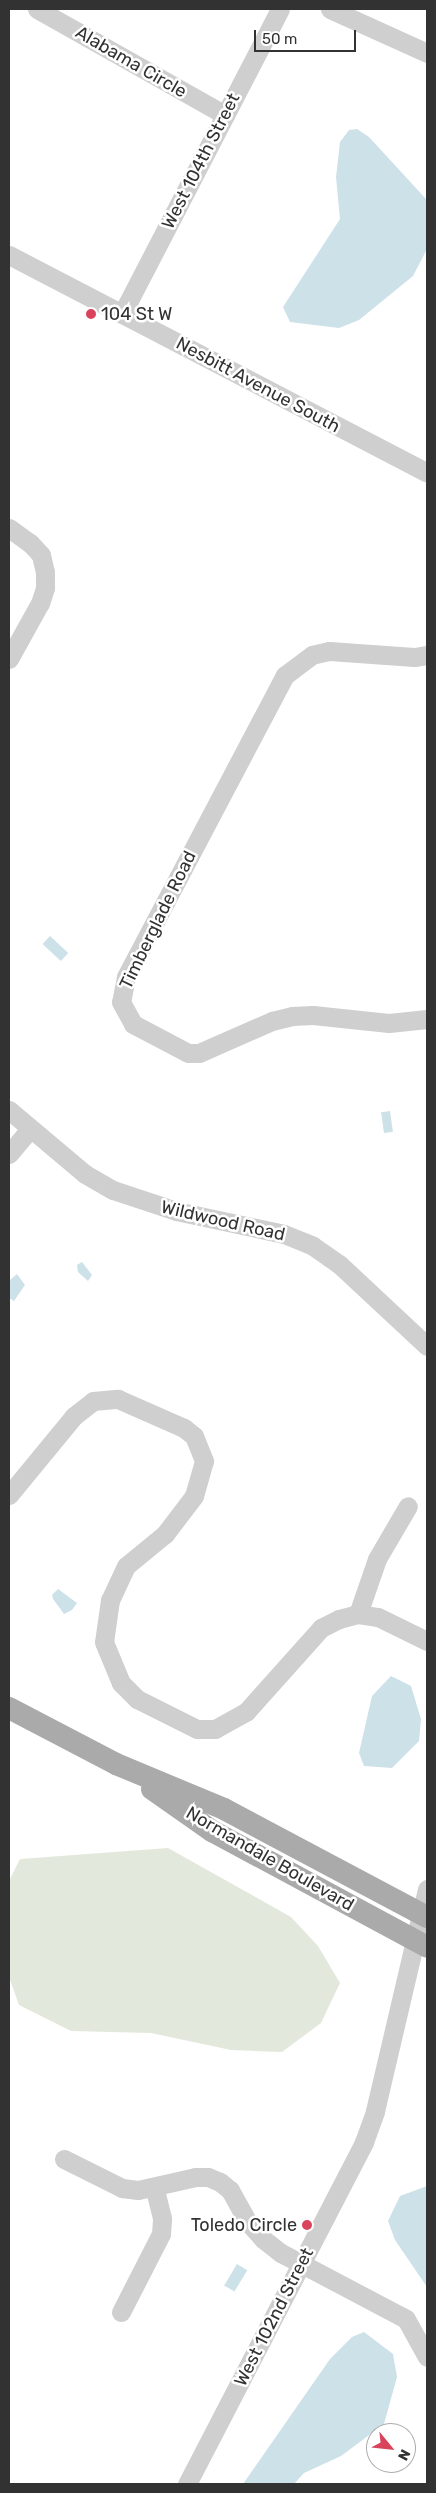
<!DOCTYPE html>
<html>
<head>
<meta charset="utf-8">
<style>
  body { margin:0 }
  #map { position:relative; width:436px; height:2493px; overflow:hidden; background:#fff; font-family:Rubik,sans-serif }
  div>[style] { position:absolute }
  .green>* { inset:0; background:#e3e8dc }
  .water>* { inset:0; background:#cde1e9; transform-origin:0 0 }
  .minor>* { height:19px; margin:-9.5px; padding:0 9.5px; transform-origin:9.5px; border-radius:9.5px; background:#cfcfcf }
  .major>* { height:22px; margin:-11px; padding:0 11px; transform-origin:11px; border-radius:11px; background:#aaa }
  .dots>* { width:14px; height:14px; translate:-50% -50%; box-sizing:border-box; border:2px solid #fff; border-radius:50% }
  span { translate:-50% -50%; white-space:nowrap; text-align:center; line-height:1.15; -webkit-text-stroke:5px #fff; paint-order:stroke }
  .street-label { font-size:18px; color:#323232 }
  .poi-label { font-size:18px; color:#323232 }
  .left { translate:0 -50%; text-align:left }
  .right { translate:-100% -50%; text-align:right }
  .frame { position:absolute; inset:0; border:10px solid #323232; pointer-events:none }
  .north { position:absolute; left:366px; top:2423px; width:50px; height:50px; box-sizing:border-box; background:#fff; border:1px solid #adadad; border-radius:50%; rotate:118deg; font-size:14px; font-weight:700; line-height:20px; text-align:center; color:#323232 }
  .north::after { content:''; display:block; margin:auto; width:18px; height:22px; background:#d9445c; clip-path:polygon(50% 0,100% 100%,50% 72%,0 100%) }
  .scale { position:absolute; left:254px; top:30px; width:102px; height:22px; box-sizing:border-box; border:2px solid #323232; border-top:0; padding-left:6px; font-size:15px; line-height:18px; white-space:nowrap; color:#323232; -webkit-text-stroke:4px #fff; paint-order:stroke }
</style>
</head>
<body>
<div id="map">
  <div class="green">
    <div style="clip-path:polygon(168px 1848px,291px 1917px,318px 1946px,340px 1983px,321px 2023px,282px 2052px,231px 2050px,151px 2033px,71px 2031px,19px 2005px,9px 1977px,9px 1881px,20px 1859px)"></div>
  </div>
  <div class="water">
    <div style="clip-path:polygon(357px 129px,369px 137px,426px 199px,427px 249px,413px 276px,359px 320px,339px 328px,290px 322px,283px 307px,340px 219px,336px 177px,340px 142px,349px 130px)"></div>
    <div style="left:50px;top:936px;width:25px;height:11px;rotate:43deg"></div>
    <div style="left:390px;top:1111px;width:21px;height:9px;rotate:82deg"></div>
    <div style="clip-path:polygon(82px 1262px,92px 1275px,88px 1281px,78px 1272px,77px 1265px)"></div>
    <div style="clip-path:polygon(17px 1274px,25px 1285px,14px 1301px,9px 1298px,10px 1280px)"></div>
    <div style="clip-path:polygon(58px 1589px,77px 1603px,72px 1610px,64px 1614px,53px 1599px,52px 1595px)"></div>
    <div style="clip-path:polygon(391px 1676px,411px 1686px,421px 1719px,419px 1741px,392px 1768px,364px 1766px,359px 1753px,372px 1696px)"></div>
    <div style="clip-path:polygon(427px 2186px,427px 2287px,395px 2240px,388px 2221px,400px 2196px)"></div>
    <div style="left:237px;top:2264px;width:12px;height:25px;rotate:31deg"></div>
    <div style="clip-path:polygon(364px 2332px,393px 2354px,397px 2377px,384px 2424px,341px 2456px,304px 2473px,294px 2484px,243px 2484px,330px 2359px,352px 2337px)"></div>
  </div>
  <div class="minor">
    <div style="left:37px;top:9px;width:216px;rotate:29.4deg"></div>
    <div style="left:330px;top:9px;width:107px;rotate:24.4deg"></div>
    <div style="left:9px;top:255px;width:471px;rotate:27.5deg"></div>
    <div style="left:122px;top:314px;width:343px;rotate:-62.6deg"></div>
    <div style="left:9px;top:528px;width:26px;rotate:36deg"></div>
    <div style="left:30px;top:543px;width:16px;rotate:47deg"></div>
    <div style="left:41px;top:555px;width:17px;rotate:77deg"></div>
    <div style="left:45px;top:572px;width:16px;rotate:90deg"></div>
    <div style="left:45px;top:588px;width:16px;rotate:108deg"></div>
    <div style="left:40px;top:603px;width:64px;rotate:119deg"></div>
    <div style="left:427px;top:655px;width:13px;rotate:171deg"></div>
    <div style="left:414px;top:657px;width:85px;rotate:-176deg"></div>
    <div style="left:329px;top:651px;width:17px;rotate:167deg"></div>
    <div style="left:312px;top:655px;width:34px;rotate:143deg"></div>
    <div style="left:285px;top:675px;width:341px;rotate:117.8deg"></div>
    <div style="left:126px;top:977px;width:25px;rotate:101deg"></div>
    <div style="left:121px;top:1002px;width:25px;rotate:61deg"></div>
    <div style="left:133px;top:1024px;width:62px;rotate:27.8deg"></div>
    <div style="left:188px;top:1053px;width:11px"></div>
    <div style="left:199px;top:1053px;width:80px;rotate:-23.7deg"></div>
    <div style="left:272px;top:1021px;width:21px;rotate:-14deg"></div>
    <div style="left:292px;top:1016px;width:21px;rotate:-3deg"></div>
    <div style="left:313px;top:1015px;width:76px;rotate:6deg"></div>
    <div style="left:389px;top:1023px;width:38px;rotate:-6deg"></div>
    <div style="left:9px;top:1110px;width:99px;rotate:40.1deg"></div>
    <div style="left:85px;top:1174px;width:32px;rotate:30deg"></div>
    <div style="left:113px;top:1190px;width:66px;rotate:18.4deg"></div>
    <div style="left:176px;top:1211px;width:110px;rotate:12deg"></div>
    <div style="left:284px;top:1234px;width:31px;rotate:22deg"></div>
    <div style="left:313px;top:1246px;width:32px;rotate:35deg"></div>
    <div style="left:339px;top:1264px;width:120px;rotate:43deg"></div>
    <div style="left:9px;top:1154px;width:33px;rotate:-50deg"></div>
    <div style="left:9px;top:1495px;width:102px;rotate:-50.6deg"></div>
    <div style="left:74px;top:1416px;width:24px;rotate:-38deg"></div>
    <div style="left:93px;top:1401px;width:25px;rotate:-5deg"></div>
    <div style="left:118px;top:1399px;width:72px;rotate:23.7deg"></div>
    <div style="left:184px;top:1428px;width:13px;rotate:39deg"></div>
    <div style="left:194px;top:1436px;width:27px;rotate:68deg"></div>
    <div style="left:204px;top:1461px;width:36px;rotate:106deg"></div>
    <div style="left:194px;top:1496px;width:48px;rotate:127.3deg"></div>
    <div style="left:165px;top:1534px;width:50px;rotate:140.6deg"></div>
    <div style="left:126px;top:1566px;width:38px;rotate:115deg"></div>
    <div style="left:110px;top:1600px;width:42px;rotate:98.1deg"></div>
    <div style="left:104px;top:1642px;width:44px;rotate:67.5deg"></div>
    <div style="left:121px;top:1683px;width:23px;rotate:45deg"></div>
    <div style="left:137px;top:1699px;width:67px;rotate:26.6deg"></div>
    <div style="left:197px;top:1729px;width:18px"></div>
    <div style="left:215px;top:1729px;width:35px;rotate:-29deg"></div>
    <div style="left:246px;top:1712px;width:113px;rotate:-48.2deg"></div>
    <div style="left:321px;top:1628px;width:20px;rotate:-27deg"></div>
    <div style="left:339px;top:1619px;width:20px;rotate:-15deg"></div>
    <div style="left:358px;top:1614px;width:20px;rotate:9deg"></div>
    <div style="left:378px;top:1617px;width:55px;rotate:26.1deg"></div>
    <div style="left:358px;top:1614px;width:58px;rotate:-70.9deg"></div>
    <div style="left:377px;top:1559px;width:61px;rotate:-59.7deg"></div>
    <div style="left:64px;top:2159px;width:65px;rotate:26.6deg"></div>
    <div style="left:122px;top:2188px;width:16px;rotate:7deg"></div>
    <div style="left:138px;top:2190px;width:58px;rotate:-12.8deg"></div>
    <div style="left:195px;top:2177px;width:13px"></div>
    <div style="left:208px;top:2177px;width:13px;rotate:23deg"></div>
    <div style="left:220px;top:2182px;width:13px;rotate:39deg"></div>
    <div style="left:230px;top:2190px;width:35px;rotate:61deg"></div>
    <div style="left:247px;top:2221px;width:24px;rotate:48deg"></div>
    <div style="left:263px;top:2239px;width:23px;rotate:38deg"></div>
    <div style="left:281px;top:2253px;width:141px;rotate:27.8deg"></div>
    <div style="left:406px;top:2319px;width:43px;rotate:61.1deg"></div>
    <div style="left:121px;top:2312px;width:88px;rotate:-62.9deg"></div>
    <div style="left:161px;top:2234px;width:16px;rotate:-86deg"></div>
    <div style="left:162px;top:2218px;width:32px;rotate:-104deg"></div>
    <div style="left:187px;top:2484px;width:385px;rotate:-62.6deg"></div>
    <div style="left:364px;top:2142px;width:33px;rotate:-70deg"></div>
    <div style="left:375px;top:2111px;width:228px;rotate:-76.8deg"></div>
  </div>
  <div class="major">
    <div style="left:9px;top:1708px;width:121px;rotate:27.6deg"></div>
    <div style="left:116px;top:1764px;width:117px;rotate:22.6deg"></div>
    <div style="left:224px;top:1809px;width:230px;rotate:28deg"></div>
    <div style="left:152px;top:1789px;width:73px;rotate:35deg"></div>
    <div style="left:212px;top:1831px;width:244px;rotate:28.3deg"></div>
  </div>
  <div class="dots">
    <div style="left:91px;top:314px;background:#d9445c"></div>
    <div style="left:307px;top:2225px;background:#d9445c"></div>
  </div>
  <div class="street-label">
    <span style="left:131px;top:62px;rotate:30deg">Alabama Circle</span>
    <span style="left:201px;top:161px;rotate:-63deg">West 104th Street</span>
    <span style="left:258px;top:385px;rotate:28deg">Nesbitt Avenue South</span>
    <span style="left:158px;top:920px;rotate:-64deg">Timberglade Road</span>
    <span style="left:223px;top:1221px;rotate:13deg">Wildwood Road</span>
    <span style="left:270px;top:1859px;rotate:30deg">Normandale Boulevard</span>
    <span style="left:274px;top:2317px;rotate:-63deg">West 102nd Street</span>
  </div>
  <div class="poi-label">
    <span class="left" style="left:101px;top:314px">104 St W</span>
    <span class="right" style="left:297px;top:2225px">Toledo Circle</span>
  </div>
  <div class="frame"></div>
  <div class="north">N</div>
  <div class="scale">50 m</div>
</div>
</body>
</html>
